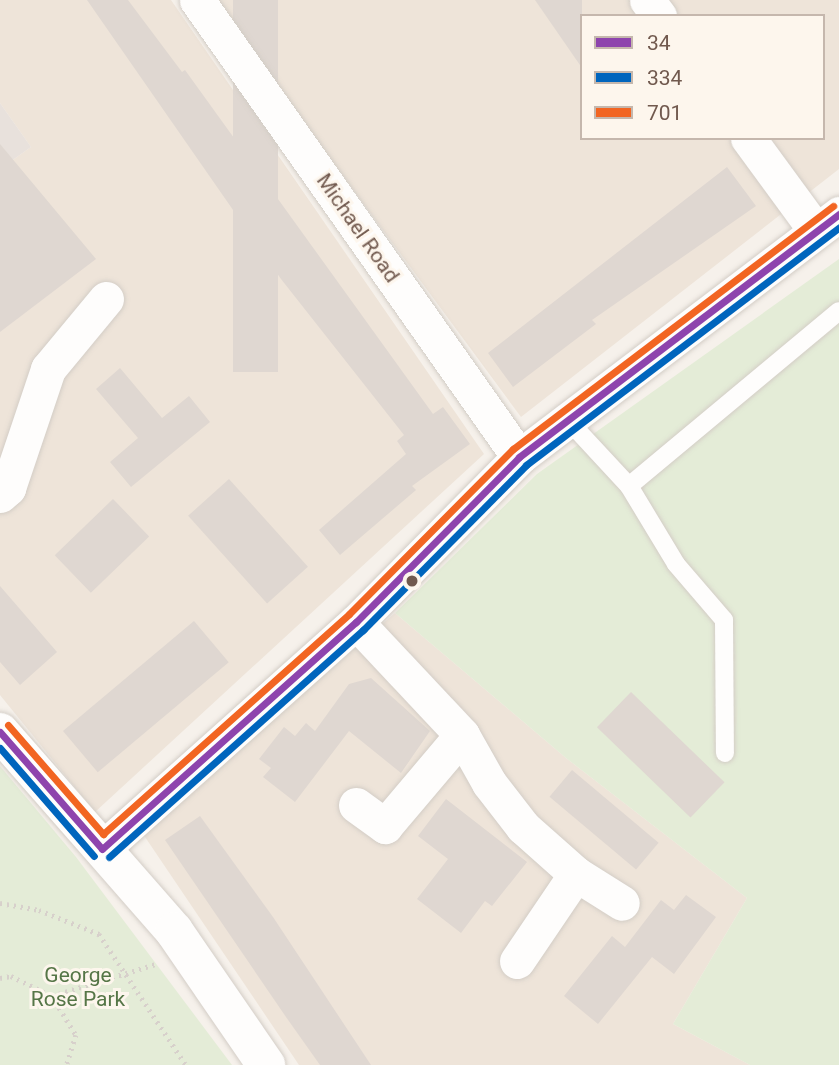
<!DOCTYPE html>
<html>
<head>
<meta charset="utf-8">
<style>
  body { margin:0 }
  #map { position:relative; width:839px; height:1065px; overflow:hidden; background:#f6f1eb; font-family:Roboto,sans-serif }
  div>[style] { position:absolute }
  .residential>* { inset:0; background:#eee4d9 }
  .industrial>* { inset:0; background:#e8e1dc }
  .green>* { inset:0; background:#e4ecd7 }
  .building>* { inset:0; background:#dfd7d1; transform-origin:0 0 }
  .path>* { height:4.5px; margin-top:-2.25px; transform-origin:0; background:repeating-linear-gradient(90deg,#d7d0cb 0 2px,transparent 0 7px) }
  .roads { filter:drop-shadow(0 0 2px #d3cdc6) drop-shadow(0 0 2px #d3cdc6) }
  .lane>* { height:18px; margin:-9px; padding:0 9px; transform-origin:9px; border-radius:9px; background:#fefdfc }
  .street>* { height:35px; margin:-17.5px; padding:0 17.5px; transform-origin:17.5px; border-radius:17.5px; background:#fefdfc }
  .secondary>* { height:38px; margin:-19px; padding:0 19px; transform-origin:19px; border-radius:19px; background:#fefdfc }
  .bus-1>* { height:7px; margin:-3.5px; padding:0 3.5px; transform-origin:3.5px; border-radius:3.5px; background:#8e44ad }
  .bus-2>* { height:7px; margin:-3.5px; padding:0 3.5px; transform-origin:3.5px; border-radius:3.5px; background:#0065bd }
  .bus-3>* { height:7px; margin:-3.5px; padding:0 3.5px; transform-origin:3.5px; border-radius:3.5px; background:#f26522 }
  .dots>* { width:19px; height:19px; translate:-50% -50%; box-sizing:border-box; border:4px solid #fdf6ed; border-radius:50% }
  span { translate:-50% -50%; white-space:nowrap; text-align:center; line-height:1.15; -webkit-text-stroke:6px #fdf6ed; paint-order:stroke }
  .street-label { font-size:21px; color:#71594e }
  .park-label { font-size:21px; color:#567647 }
  .legend { position:absolute; left:580px; top:14px; width:245px; height:126px; box-sizing:border-box; background:#fdf6ed; border:2px solid #c5b7ad; margin:0; padding:9px 12px; list-style:none; font-size:21px; color:#71594e }
  .legend li { display:flex; align-items:center; gap:14px; height:35px }
  .legend b { width:35px; border:2px solid #c5b7ad }
</style>
</head>
<body>
<div id="map">
  <div class="residential">
    <div style="clip-path:polygon(0 0,171px 0,484px 454px,95px 812px,0 695px,0 169px,31px 147px,0 103px)"></div>
    <div style="clip-path:polygon(evenodd,213px 0,839px 0,839px 169px,521px 417px,213px 0,582px 16px,823px 16px,823px 138px,582px 138px,582px 16px)"></div>
    <div style="clip-path:polygon(395px 613px,566px 758px,747px 898px,673px 1024px,750px 1065px,299px 1065px,143px 834px)"></div>
  </div>
  <div class="industrial">
    <div style="clip-path:polygon(0 103px,31px 147px,0 169px)"></div>
  </div>
  <div class="green">
    <div style="clip-path:polygon(839px 259px,839px 1065px,750px 1065px,673px 1024px,747px 898px,566px 758px,395px 613px,537px 474px)"></div>
    <div style="clip-path:polygon(0 766px,76px 857px,232px 1065px,0 1065px)"></div>
  </div>
  <div class="building">
    <div style="clip-path:polygon(87px 0,128px 0,182px 72px,185px 70px,433px 414px,443px 407px,470px 444px,412px 486px,416px 490px,340px 555px,319px 530px,406px 454px,397px 441px,404px 435px,281px 279px)"></div>
    <div style="left:233px;top:0;width:45px;height:372px"></div>
    <div style="clip-path:polygon(535px 0,582px 0,582px 68px)"></div>
    <div style="clip-path:polygon(0 144px,96px 259px,0 332px)"></div>
    <div style="clip-path:polygon(727px 167px,756px 206px,592px 320px,596px 324px,513px 387px,488px 353px)"></div>
    <div style="clip-path:polygon(120px 368px,162px 418px,189px 396px,210px 422px,131px 487px,110px 462px,138px 438px,96px 389px)"></div>
    <div style="left:229px;top:479px;width:118px;height:55px;rotate:48deg"></div>
    <div style="left:113px;top:499px;width:52px;height:81px;rotate:46deg"></div>
    <div style="clip-path:polygon(0 586px,57px 652px,20px 685px,0 662px)"></div>
    <div style="left:194px;top:621px;width:54px;height:171px;rotate:50deg"></div>
    <div style="clip-path:polygon(371px 678px,430px 731px,401px 773px,349px 731px,295px 802px,263px 777px,271px 768px,259px 759px,284px 727px,295px 736px,306px 723px,315px 731px,349px 684px)"></div>
    <div style="left:631px;top:692px;width:130px;height:49px;rotate:44deg"></div>
    <div style="left:572px;top:770px;width:113px;height:35px;rotate:40deg"></div>
    <div style="clip-path:polygon(446px 799px,527px 862px,492px 906px,485px 901px,461px 933px,417px 899px,448px 859px,418px 836px)"></div>
    <div style="clip-path:polygon(200px 816px,273px 917px,371px 1065px,320px 1065px,286px 1017px,165px 840px)"></div>
    <div style="clip-path:polygon(686px 895px,716px 917px,674px 974px,652px 957px,598px 1024px,564px 996px,612px 936px,625px 947px,661px 900px,674px 910px)"></div>
  </div>
  <div class="path">
    <div style="left:0;top:903px;width:40px;rotate:10deg"></div>
    <div style="left:39px;top:910px;width:65px;rotate:21.8deg"></div>
    <div style="left:99px;top:934px;width:157px;rotate:56.4deg"></div>
    <div style="left:0;top:978px;width:11px;rotate:-10deg"></div>
    <div style="left:11px;top:976px;width:46px;rotate:26deg"></div>
    <div style="left:52px;top:996px;width:109px;rotate:-17.1deg"></div>
    <div style="left:52px;top:996px;width:46px;rotate:58.4deg"></div>
    <div style="left:76px;top:1035px;width:31px;rotate:107deg"></div>
  </div>
  <div class="roads">
    <div class="lane">
      <div style="left:565px;top:417px;width:94px;rotate:47.2deg"></div>
      <div style="left:629px;top:486px;width:273px;rotate:-39.8deg"></div>
      <div style="left:629px;top:486px;width:91px;rotate:58.9deg"></div>
      <div style="left:676px;top:564px;width:74px;rotate:49.4deg"></div>
      <div style="left:724px;top:620px;width:133px;rotate:89.6deg"></div>
    </div>
    <div class="street">
      <div style="left:197px;top:0;width:559px;rotate:54.83deg"></div>
      <div style="left:647px;top:0;width:20px;rotate:53deg"></div>
      <div style="left:748px;top:138px;width:115px;rotate:53.8deg"></div>
      <div style="left:0;top:495px;width:11px;rotate:-41deg"></div>
      <div style="left:8px;top:488px;width:126px;rotate:-71.4deg"></div>
      <div style="left:48px;top:369px;width:91px;rotate:-50.4deg"></div>
      <div style="left:356px;top:622px;width:155px;rotate:46.8deg"></div>
      <div style="left:462px;top:735px;width:55px;rotate:60.6deg"></div>
      <div style="left:489px;top:783px;width:56px;rotate:52.3deg"></div>
      <div style="left:523px;top:827px;width:71px;rotate:41.6deg"></div>
      <div style="left:576px;top:874px;width:54px;rotate:32.2deg"></div>
      <div style="left:356px;top:805px;width:36px;rotate:36deg"></div>
      <div style="left:385px;top:826px;width:119px;rotate:-49.8deg"></div>
      <div style="left:102px;top:849px;width:341px;rotate:-41.8deg"></div>
      <div style="left:356px;top:622px;width:232px;rotate:-45.3deg"></div>
      <div style="left:519px;top:457px;width:402px;rotate:-37.2deg"></div>
      <div style="left:517px;top:961px;width:105px;rotate:-55.9deg"></div>
    </div>
    <div class="secondary">
      <div style="left:0;top:732px;width:264px;rotate:48.8deg"></div>
      <div style="left:174px;top:931px;width:163px;rotate:55.5deg"></div>
    </div>
  </div>
  <div class="bus-1">
    <div style="left:0;top:732px;width:155px;rotate:48.9deg"></div>
    <div style="left:102px;top:849px;width:341px;rotate:-41.8deg"></div>
    <div style="left:356px;top:622px;width:232px;rotate:-45.3deg"></div>
    <div style="left:519px;top:457px;width:402px;rotate:-37.2deg"></div>
  </div>
  <div class="bus-2">
    <div style="left:0;top:748px;width:143px;rotate:49deg"></div>
    <div style="left:109px;top:857px;width:341px;rotate:-41.8deg"></div>
    <div style="left:363px;top:630px;width:232px;rotate:-45.3deg"></div>
    <div style="left:526px;top:465px;width:393px;rotate:-37.2deg"></div>
  </div>
  <div class="bus-3">
    <div style="left:8px;top:725px;width:145px;rotate:48.9deg"></div>
    <div style="left:103px;top:834px;width:330px;rotate:-41.8deg"></div>
    <div style="left:349px;top:614px;width:233px;rotate:-45.2deg"></div>
    <div style="left:513px;top:449px;width:402px;rotate:-37.2deg"></div>
  </div>
  <div class="dots">
    <div style="left:412px;top:581px;background:#71594e"></div>
  </div>
  <div class="street-label">
    <span style="left:358px;top:228px;rotate:55deg">Michael Road</span>
  </div>
  <div class="park-label">
    <span style="left:78px;top:987px">George<br>Rose Park</span>
  </div>
  <ul class="legend">
  <li><b style="height:9px;background:#8e44ad"></b>34</li>
  <li><b style="height:9px;background:#0065bd"></b>334</li>
  <li><b style="height:9px;background:#f26522"></b>701</li>
  </ul>
</div>
</body>
</html>
